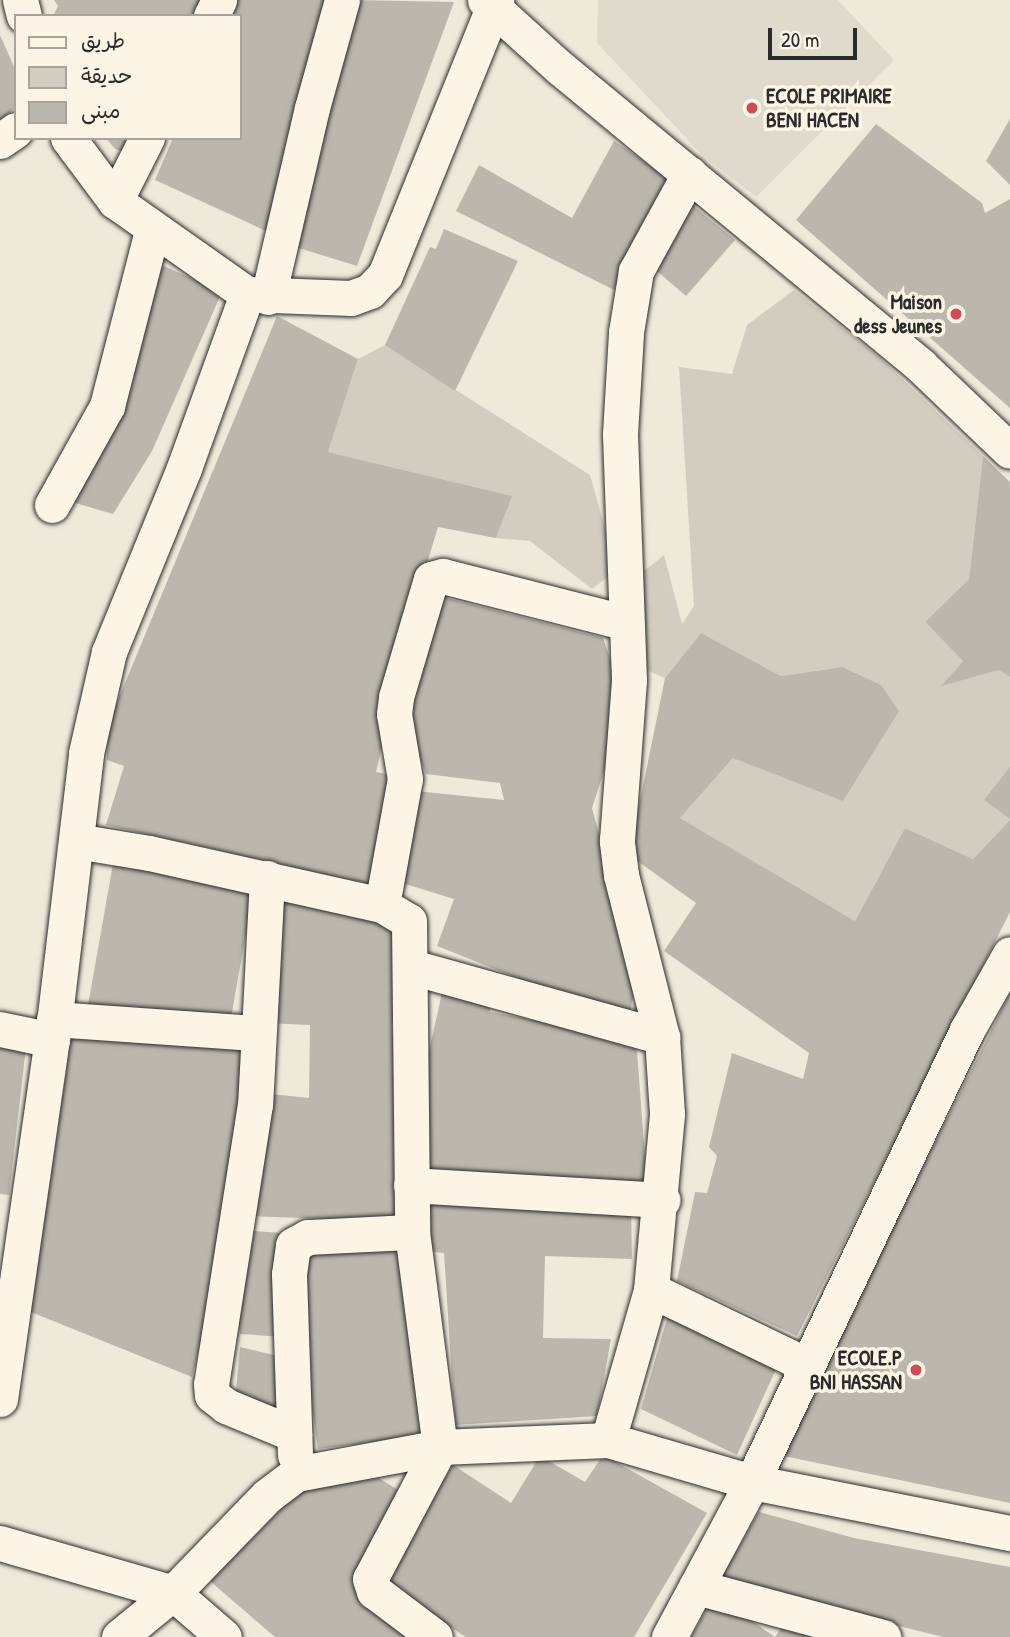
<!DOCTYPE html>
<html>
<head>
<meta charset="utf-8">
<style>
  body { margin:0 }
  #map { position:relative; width:1010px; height:1637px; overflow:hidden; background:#efe9da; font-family:"Patrick Hand","Playpen Sans Arabic",sans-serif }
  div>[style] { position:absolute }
  .built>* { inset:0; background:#e0dacc }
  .green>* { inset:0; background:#d2cdc0 }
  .building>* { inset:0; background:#bcb7ac; transform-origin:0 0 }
  .roads { filter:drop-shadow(0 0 2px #2b2b2b) drop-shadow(0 0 2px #2b2b2b) }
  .street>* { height:35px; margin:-17.5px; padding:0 17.5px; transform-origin:17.5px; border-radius:17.5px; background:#fcf5e5 }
  .dots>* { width:19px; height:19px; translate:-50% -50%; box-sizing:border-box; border:4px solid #fcf5e5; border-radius:50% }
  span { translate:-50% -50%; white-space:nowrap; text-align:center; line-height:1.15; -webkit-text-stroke:7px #fcf5e5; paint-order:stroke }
  .poi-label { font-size:21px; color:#2b2b2b; font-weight:700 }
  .left { translate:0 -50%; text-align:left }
  .right { translate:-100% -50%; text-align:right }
  .legend { position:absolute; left:14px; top:14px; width:228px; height:126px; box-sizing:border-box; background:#fcf5e5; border:2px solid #a8a49b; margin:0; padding:9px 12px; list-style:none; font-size:21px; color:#2b2b2b }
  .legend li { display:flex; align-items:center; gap:14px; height:35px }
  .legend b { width:35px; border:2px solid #a8a49b }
  .scale { position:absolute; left:768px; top:28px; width:89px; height:32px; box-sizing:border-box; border:4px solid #2b2b2b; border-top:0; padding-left:9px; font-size:21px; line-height:24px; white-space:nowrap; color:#2b2b2b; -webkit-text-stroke:5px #fcf5e5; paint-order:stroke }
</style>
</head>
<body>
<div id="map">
  <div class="built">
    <div style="clip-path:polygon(598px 0,838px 0,894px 60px,756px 197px,702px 155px,597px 43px)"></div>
  </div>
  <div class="green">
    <div style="clip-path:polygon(794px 290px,879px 357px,983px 456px,969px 579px,925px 622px,963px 661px,942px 685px,999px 670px,1010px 677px,1010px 820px,973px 859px,905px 828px,855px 921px,680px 818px,733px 758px,842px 667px,781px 676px,701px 633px,665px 678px,637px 666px,638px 576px,664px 555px,682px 624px,694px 606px,679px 367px,732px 374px,747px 325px)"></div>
    <div style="clip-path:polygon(385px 345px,590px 475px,617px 570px,592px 589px,530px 541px,496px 538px,511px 496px,328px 452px,358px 359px)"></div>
  </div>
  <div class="building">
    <div style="clip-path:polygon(54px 0,205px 0,197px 16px,53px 16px,58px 6px)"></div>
    <div style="clip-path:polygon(232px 0,332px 0,275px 235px,155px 180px,173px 138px,240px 138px,240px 16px,225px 16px)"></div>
    <div style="clip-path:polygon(355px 0,454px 2px,357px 266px,286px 244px)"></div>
    <div style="clip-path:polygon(0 35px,16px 71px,16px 107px,0 121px)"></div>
    <div style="clip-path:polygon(1010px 119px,1010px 185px,986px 161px)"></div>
    <div style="clip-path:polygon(876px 124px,982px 203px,985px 213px,1010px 199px,1010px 408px,796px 220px)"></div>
    <div style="clip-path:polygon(106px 138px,138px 138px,130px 154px,115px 149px)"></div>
    <div style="clip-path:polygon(614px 141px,672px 180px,614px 290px,456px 211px,479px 165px,572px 218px)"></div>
    <div style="clip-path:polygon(691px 204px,735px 240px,686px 296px,651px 266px)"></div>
    <div style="clip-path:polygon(444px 229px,518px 261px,455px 391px,385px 345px,430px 247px,436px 249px)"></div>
    <div style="clip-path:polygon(155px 262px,222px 292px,152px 451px,113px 514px,62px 499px)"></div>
    <div style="clip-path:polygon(277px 316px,358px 359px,328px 452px,512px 496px,496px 538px,438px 527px,417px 596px,376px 772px,399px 777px,372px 885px,106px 825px,124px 766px,107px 760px,106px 729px)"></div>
    <div style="clip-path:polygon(983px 456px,1010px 482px,1010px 677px,999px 670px,941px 686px,963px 661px,925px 622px,969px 579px)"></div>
    <div style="clip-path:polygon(438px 596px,603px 638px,620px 688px,617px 731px,592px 808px,637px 978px,628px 1022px,437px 946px,454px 899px,399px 882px,415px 791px,504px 800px,500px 783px,426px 774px,399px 707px)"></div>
    <div style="clip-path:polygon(701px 633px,781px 676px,842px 667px,881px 685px,899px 711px,843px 801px,733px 758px,680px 818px,855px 921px,905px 828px,973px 859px,1010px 820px,1010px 912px,797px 1336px,677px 1281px,695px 1192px,707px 1193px,717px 1156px,709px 1147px,732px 1053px,803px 1079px,809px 1053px,664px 951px,696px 903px,629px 855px,665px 678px)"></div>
    <div style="clip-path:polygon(1010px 767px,1010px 819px,984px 800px)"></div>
    <div style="left:114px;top:858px;width:143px;height:150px;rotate:10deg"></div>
    <div style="clip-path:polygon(273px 897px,373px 914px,402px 941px,392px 1026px,406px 1222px,250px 1216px,262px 1093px,309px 1098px,310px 1025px,263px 1023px)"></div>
    <div style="clip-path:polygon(444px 984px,491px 995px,490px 1012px,636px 1038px,647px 1184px,422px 1179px,425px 1069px)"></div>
    <div style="clip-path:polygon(1010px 993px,1010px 1503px,779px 1455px)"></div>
    <div style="clip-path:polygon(0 1037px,26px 1047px,9px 1195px,0 1194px)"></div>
    <div style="clip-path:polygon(71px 1037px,253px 1049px,215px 1281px,192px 1377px,31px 1312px)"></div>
    <div style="clip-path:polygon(430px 1193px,631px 1207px,632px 1259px,545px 1256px,543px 1338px,611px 1339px,597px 1416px,455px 1425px,444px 1253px,427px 1251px)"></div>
    <div style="clip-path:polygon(240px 1230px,281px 1233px,283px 1337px,240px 1334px,234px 1286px)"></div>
    <div style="clip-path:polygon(394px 1239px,434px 1434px,318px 1449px,295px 1290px,304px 1263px,319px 1247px)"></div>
    <div style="clip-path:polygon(670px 1308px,777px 1367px,737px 1455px,641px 1409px)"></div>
    <div style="clip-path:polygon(240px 1347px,286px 1358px,285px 1419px,235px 1402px)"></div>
    <div style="clip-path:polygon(603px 1455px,707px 1513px,634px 1637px,466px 1637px,376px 1581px,453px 1465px,511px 1503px,540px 1456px,585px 1482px)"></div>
    <div style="clip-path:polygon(372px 1474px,413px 1499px,352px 1580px,425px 1637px,275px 1637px,210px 1581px,303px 1487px)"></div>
    <div style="clip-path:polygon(759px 1512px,854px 1538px,1010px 1567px,1010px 1637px,943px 1637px,719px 1581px)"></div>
    <div style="clip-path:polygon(715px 1595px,775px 1637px,782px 1627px,862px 1637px,691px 1637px)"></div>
  </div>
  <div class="roads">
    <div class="street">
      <div style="left:20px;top:0;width:16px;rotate:76deg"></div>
      <div style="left:485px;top:0;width:101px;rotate:42.2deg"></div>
      <div style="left:560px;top:68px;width:467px;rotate:39.5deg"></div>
      <div style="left:920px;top:365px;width:124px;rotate:43.7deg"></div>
      <div style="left:211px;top:16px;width:18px;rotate:-63deg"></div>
      <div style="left:68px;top:138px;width:79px;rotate:53.3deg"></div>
      <div style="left:115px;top:201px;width:161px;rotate:35.2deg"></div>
      <div style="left:0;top:141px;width:19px;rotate:-35deg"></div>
      <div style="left:115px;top:201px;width:71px;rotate:-63.1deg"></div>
      <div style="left:268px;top:297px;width:194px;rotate:-76.9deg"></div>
      <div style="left:312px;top:108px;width:112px;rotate:-74.5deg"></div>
      <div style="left:52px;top:505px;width:113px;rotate:-60.9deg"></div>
      <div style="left:107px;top:406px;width:181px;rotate:-75.6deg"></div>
      <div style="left:76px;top:841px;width:74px;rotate:9.3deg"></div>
      <div style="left:149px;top:853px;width:239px;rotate:12.6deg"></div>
      <div style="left:382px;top:905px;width:31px;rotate:31deg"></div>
      <div style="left:409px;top:921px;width:311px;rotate:89.4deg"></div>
      <div style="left:412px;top:1232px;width:217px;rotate:82.6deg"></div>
      <div style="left:440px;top:1447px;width:149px;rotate:117.9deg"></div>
      <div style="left:370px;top:1579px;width:13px;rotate:72deg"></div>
      <div style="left:374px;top:1591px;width:76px;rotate:37deg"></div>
      <div style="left:267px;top:878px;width:226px;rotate:93deg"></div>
      <div style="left:255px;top:1104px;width:283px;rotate:98.9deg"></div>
      <div style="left:211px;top:1384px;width:11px;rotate:85deg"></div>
      <div style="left:212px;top:1395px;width:18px;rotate:38deg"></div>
      <div style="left:226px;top:1406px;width:74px;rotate:22.4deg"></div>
      <div style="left:382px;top:905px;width:128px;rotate:-79.7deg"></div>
      <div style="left:405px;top:779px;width:66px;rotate:-99.6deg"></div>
      <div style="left:394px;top:714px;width:17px;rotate:-83deg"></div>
      <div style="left:396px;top:697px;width:123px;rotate:-73.5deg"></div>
      <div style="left:431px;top:579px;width:12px;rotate:-14deg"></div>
      <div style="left:443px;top:576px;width:187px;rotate:14.3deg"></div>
      <div style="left:412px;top:967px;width:260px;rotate:15.6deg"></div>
      <div style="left:54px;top:1019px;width:201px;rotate:4deg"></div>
      <div style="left:0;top:1029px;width:53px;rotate:11.9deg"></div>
      <div style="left:411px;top:1185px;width:252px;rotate:3.4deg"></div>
      <div style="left:651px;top:1290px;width:171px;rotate:25.7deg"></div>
      <div style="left:0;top:1399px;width:363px;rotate:-81.8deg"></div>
      <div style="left:52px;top:1040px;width:289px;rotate:-83.2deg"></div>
      <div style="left:86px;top:753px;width:104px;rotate:-77.2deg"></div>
      <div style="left:109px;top:652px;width:199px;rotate:-67.8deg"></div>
      <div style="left:184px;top:468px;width:185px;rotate:-70.1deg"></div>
      <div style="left:247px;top:294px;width:104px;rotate:2.2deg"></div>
      <div style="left:351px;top:298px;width:20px;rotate:-20deg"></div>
      <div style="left:370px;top:291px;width:22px;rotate:-47deg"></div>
      <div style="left:385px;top:275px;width:297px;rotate:-68deg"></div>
      <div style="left:608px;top:1440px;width:156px;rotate:-74deg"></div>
      <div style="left:651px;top:1290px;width:177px;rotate:-84.8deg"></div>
      <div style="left:667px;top:1114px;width:77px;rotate:-93.7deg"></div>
      <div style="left:662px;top:1037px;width:167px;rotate:-104.2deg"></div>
      <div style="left:621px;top:875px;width:35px;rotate:-97deg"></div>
      <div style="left:617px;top:840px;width:160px;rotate:-85.7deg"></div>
      <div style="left:629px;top:680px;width:246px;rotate:-92.1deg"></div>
      <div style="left:620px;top:434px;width:102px;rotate:-86.6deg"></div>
      <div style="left:626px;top:332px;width:62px;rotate:-80.7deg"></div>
      <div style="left:636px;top:271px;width:111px;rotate:-61.3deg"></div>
      <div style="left:295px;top:1455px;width:181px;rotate:-91.9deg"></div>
      <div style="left:289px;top:1274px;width:29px;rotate:-82deg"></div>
      <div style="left:293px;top:1245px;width:17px;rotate:-28deg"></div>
      <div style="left:308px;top:1237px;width:104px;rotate:-2.8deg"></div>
      <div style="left:0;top:1543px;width:180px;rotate:16.1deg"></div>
      <div style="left:173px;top:1593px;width:67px;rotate:40.8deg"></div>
      <div style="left:696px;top:1587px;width:194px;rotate:15deg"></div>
      <div style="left:119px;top:1637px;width:70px;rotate:-39.2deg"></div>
      <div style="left:173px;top:1593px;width:135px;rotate:-45.9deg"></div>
      <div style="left:267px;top:1496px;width:36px;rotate:-37deg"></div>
      <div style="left:296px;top:1474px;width:147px;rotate:-10.6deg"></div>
      <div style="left:440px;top:1447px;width:168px;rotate:-2.4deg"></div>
      <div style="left:608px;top:1440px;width:150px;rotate:16.3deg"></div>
      <div style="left:752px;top:1482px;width:263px;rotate:11.2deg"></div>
      <div style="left:669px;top:1637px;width:176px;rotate:-61.8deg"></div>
      <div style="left:752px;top:1482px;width:501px;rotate:-64.56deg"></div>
      <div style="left:967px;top:1030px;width:87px;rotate:-60.5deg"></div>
    </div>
  </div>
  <div class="dots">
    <div style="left:752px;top:108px;background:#d1495b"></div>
    <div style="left:956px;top:314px;background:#d1495b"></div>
    <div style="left:916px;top:1370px;background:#d1495b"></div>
  </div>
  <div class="poi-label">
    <span class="left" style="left:766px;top:108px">ECOLE PRIMAIRE<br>BENI HACEN</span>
    <span class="right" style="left:942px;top:314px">Maison<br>dess Jeunes</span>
    <span class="right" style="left:902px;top:1370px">ECOLE.P<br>BNI HASSAN</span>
  </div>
  <ul class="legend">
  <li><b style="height:9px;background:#fcf5e5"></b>طريق</li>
  <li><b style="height:19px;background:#d2cdc0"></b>حديقة</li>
  <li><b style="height:19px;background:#bcb7ac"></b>مبنى</li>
  </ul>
  <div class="scale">20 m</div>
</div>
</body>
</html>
